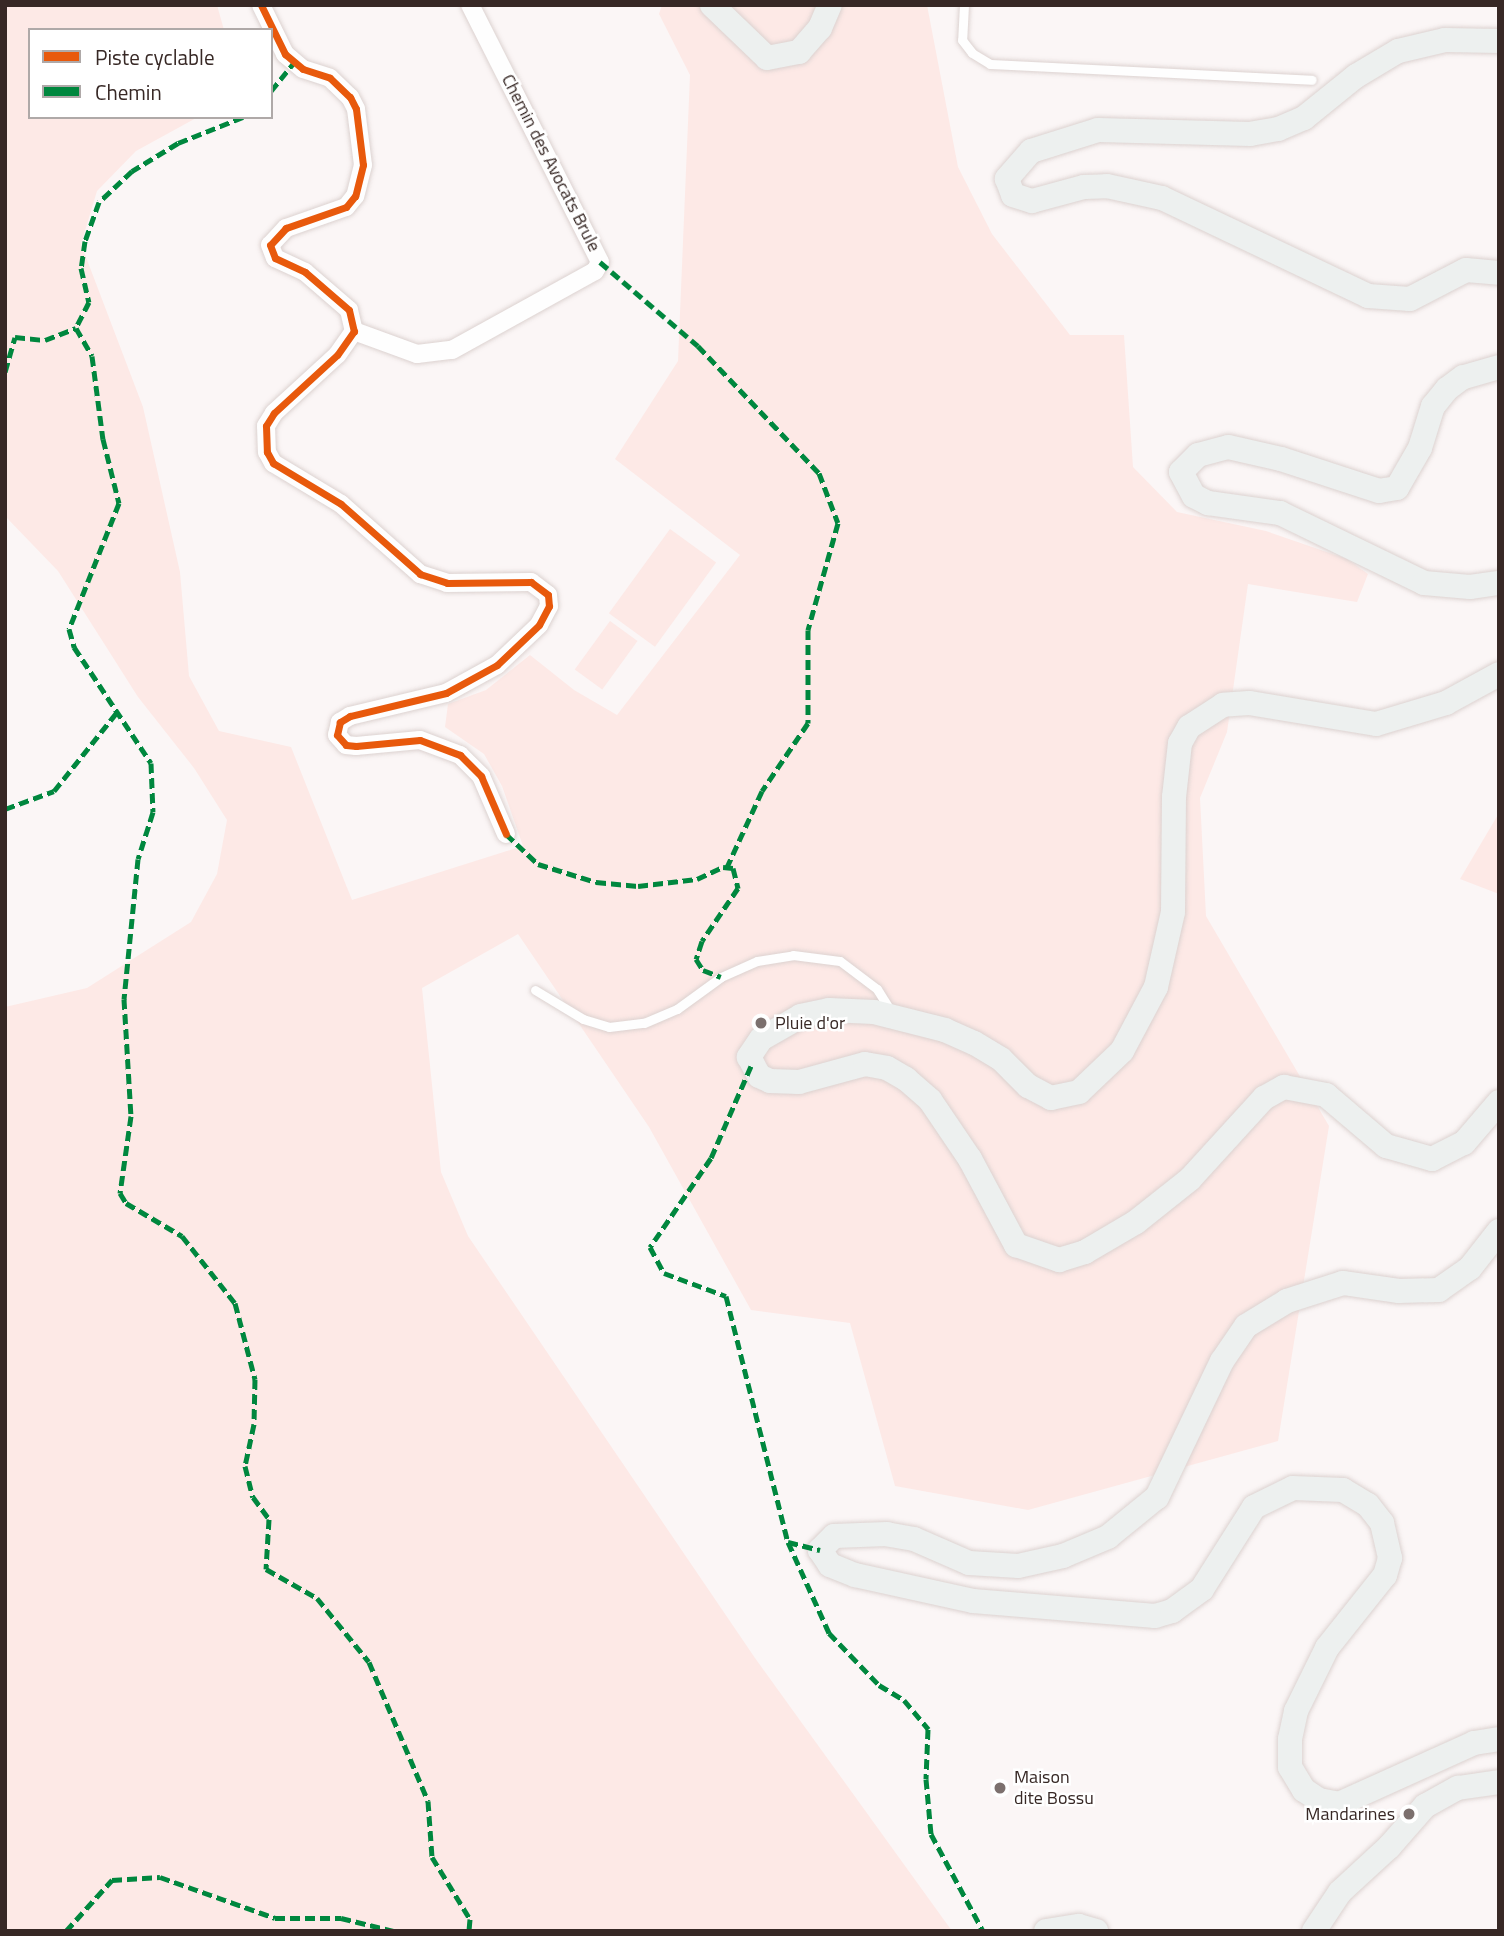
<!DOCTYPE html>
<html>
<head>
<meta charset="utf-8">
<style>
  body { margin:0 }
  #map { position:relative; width:1504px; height:1936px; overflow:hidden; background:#fbf6f6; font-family:"Titillium Web",sans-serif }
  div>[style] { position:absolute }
  .green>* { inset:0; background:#fde9e6; transform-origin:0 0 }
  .roads { filter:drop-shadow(0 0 2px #dcd2d0) drop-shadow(0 0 2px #dcd2d0) }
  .lane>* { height:9px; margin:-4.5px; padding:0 4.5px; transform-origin:4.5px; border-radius:4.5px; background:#fefefe }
  .street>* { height:18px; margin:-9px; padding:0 9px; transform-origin:9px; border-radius:9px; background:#fefefe }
  .secondary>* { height:24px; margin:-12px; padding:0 12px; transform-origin:12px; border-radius:12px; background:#edf0ef }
  .quiet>* { height:5px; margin-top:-2.5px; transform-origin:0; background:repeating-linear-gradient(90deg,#00873e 0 10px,transparent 0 15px) }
  .cycleway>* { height:7px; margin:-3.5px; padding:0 3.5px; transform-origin:3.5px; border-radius:3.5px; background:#e8590c }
  .dots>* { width:19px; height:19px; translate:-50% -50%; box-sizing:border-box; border:4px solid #fff; border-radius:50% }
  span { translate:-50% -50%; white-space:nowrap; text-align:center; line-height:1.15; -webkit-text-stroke:5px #fff; paint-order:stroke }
  .street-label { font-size:18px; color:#372825 }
  .poi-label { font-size:18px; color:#372825 }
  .left { translate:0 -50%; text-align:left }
  .right { translate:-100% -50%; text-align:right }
  .frame { position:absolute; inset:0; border:7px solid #372825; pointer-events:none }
  .legend { position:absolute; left:28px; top:28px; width:245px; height:91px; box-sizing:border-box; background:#fff; border:2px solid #afa9a8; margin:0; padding:9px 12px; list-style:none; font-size:21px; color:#372825 }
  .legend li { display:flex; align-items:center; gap:14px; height:35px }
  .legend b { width:35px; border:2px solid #afa9a8 }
</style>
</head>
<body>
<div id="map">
  <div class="green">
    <div style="clip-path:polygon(5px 5px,217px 5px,224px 30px,30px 30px,30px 117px,198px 117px,136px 151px,97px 191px,81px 244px,143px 407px,180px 572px,189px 676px,219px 731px,291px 747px,352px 900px,523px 846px,502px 786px,484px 754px,445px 727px,448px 704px,486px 690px,530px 655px,574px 690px,617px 715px,740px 555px,615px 459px,678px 361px,690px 75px,659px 14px,662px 5px,927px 5px,958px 167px,992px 234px,1070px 335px,1124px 335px,1133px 467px,1177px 512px,1266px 531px,1347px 559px,1368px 574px,1357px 602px,1248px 584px,1227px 732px,1200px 798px,1206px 916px,1329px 1126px,1278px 1441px,1028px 1510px,895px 1486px,850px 1323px,751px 1310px,649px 1127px,518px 934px,422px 988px,441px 1172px,468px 1236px,755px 1658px,952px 1931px,5px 1931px,5px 1007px,87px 988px,191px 922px,217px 874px,227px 820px,194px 768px,138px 697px,58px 571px,5px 516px)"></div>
    <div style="left:670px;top:529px;width:57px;height:104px;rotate:36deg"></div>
    <div style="left:610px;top:621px;width:34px;height:60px;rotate:36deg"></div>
    <div style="clip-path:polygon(1499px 813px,1499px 894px,1460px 879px)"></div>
  </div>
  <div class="roads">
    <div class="lane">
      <div style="left:964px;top:5px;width:35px;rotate:93deg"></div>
      <div style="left:962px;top:40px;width:16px;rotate:52deg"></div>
      <div style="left:972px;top:53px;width:21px;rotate:31deg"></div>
      <div style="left:990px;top:64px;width:322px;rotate:2.8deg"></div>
      <div style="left:535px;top:990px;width:56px;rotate:31.1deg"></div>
      <div style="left:583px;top:1019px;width:27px;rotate:17deg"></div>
      <div style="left:609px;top:1027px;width:35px;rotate:-7deg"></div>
      <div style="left:644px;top:1023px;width:36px;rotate:-23deg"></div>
      <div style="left:677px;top:1009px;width:54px;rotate:-36deg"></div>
      <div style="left:721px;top:977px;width:39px;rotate:-24deg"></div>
      <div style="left:757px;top:961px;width:36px;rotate:-9deg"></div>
      <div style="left:793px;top:955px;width:47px;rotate:7.3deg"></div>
      <div style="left:840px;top:961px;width:46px;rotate:37.1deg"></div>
      <div style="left:877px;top:989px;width:28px;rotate:58deg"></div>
    </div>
    <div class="street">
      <div style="left:261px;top:5px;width:55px;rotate:63.9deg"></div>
      <div style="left:285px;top:54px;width:23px;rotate:40deg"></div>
      <div style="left:303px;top:69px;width:28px;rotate:18deg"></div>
      <div style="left:330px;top:78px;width:28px;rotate:44deg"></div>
      <div style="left:350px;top:97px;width:13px;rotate:63deg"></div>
      <div style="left:356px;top:109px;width:56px;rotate:82.9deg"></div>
      <div style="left:363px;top:165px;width:32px;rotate:104deg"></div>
      <div style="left:355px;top:196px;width:14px;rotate:129deg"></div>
      <div style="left:346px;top:207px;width:64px;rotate:160.7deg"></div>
      <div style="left:286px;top:228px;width:23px;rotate:133deg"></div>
      <div style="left:270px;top:245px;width:14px;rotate:69deg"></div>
      <div style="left:275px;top:258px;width:33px;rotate:25deg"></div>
      <div style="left:305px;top:272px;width:58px;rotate:40.8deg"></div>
      <div style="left:349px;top:310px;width:22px;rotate:77deg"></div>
      <div style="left:354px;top:331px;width:29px;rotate:125deg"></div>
      <div style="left:337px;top:355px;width:86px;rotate:137.4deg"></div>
      <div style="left:274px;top:413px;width:15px;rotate:122deg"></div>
      <div style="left:266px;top:426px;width:26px;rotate:88deg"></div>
      <div style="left:267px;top:452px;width:13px;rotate:61deg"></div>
      <div style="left:273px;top:463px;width:79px;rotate:31.1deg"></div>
      <div style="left:341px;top:504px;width:106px;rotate:41.5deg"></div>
      <div style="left:420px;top:574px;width:28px;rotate:18deg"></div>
      <div style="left:447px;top:583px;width:84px;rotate:-0.7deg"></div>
      <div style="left:531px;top:582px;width:21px;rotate:37deg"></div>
      <div style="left:548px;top:595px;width:11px;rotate:85deg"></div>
      <div style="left:549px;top:606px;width:21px;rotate:118deg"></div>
      <div style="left:539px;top:625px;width:58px;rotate:136.4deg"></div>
      <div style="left:497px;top:665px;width:58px;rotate:151.2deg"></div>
      <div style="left:446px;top:693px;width:99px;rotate:166.5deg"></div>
      <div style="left:350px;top:716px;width:12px;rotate:149deg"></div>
      <div style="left:340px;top:722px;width:13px;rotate:103deg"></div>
      <div style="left:337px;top:735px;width:13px;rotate:48deg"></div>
      <div style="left:346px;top:745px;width:10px;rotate:6deg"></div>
      <div style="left:356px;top:746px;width:64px;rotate:-5.4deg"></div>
      <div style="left:420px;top:740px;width:43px;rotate:20.6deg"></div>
      <div style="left:460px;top:755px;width:30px;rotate:45deg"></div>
      <div style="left:481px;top:776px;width:63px;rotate:66.7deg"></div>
      <div style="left:354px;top:331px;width:67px;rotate:20.1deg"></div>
      <div style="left:417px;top:354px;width:35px;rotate:-7deg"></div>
      <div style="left:452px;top:350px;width:163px;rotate:-28.9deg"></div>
      <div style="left:595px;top:271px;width:10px;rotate:-61deg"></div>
      <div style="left:600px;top:262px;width:288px;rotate:-116.8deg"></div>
    </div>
    <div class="secondary">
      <div style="left:712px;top:5px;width:76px;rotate:43.9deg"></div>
      <div style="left:767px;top:58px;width:33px;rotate:-11deg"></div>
      <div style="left:799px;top:52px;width:32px;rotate:-49deg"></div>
      <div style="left:820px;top:28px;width:25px;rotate:-67deg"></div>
      <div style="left:1499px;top:41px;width:54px;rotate:-178.9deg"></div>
      <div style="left:1445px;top:40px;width:48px;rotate:166.8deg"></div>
      <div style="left:1398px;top:51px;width:49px;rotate:149.2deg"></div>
      <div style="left:1356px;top:76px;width:67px;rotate:141.1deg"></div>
      <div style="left:1304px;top:118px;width:28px;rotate:157deg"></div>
      <div style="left:1278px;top:129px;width:28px;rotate:170deg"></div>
      <div style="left:1250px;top:134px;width:152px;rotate:-178.5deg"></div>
      <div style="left:1098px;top:130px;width:70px;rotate:162.6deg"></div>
      <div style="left:1031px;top:151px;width:37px;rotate:131deg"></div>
      <div style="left:1007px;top:179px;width:17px;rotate:69deg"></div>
      <div style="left:1013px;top:195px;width:20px;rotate:18deg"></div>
      <div style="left:1032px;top:201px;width:54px;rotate:-15.1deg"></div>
      <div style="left:1084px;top:187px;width:23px;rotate:-2deg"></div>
      <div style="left:1107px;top:186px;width:56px;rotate:12.3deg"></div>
      <div style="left:1162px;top:198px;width:228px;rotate:25.4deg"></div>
      <div style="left:1368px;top:296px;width:42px;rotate:4.1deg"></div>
      <div style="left:1410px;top:299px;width:63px;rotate:-27.4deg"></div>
      <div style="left:1466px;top:270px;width:33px;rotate:5deg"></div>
      <div style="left:1499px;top:367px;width:37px;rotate:164deg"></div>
      <div style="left:1463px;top:377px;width:20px;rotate:143deg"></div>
      <div style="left:1447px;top:389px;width:22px;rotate:129deg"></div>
      <div style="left:1433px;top:406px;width:44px;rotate:107.2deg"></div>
      <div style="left:1420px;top:448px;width:46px;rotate:119.9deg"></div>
      <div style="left:1397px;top:488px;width:18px;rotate:171deg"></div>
      <div style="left:1379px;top:491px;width:103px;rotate:-161.9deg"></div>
      <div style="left:1281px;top:459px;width:54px;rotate:-167.2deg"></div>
      <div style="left:1228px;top:447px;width:31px;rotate:165deg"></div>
      <div style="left:1198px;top:455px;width:24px;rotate:135deg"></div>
      <div style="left:1181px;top:472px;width:27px;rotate:62deg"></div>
      <div style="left:1194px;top:496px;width:16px;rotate:27deg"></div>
      <div style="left:1208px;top:503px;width:73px;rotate:7.9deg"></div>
      <div style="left:1280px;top:513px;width:160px;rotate:25.9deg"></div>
      <div style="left:1424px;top:583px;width:46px;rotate:5deg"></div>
      <div style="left:1470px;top:587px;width:29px;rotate:-8deg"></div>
      <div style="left:1499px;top:674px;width:60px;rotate:151.3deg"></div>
      <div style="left:1446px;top:703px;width:73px;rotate:163.3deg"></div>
      <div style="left:1376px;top:724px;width:129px;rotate:-170.6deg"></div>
      <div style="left:1249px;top:703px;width:26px;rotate:176deg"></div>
      <div style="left:1223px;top:705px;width:40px;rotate:147.1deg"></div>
      <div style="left:1189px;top:727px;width:18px;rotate:119deg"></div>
      <div style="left:1180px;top:743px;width:54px;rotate:96.3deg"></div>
      <div style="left:1174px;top:797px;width:115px;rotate:90.5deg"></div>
      <div style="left:1173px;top:912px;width:77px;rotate:102.8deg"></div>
      <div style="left:1156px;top:987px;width:72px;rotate:118deg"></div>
      <div style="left:1122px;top:1051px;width:59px;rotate:136.4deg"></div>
      <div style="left:1079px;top:1092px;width:29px;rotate:168deg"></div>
      <div style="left:1051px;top:1098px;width:26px;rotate:-152deg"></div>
      <div style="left:1028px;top:1086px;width:38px;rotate:-135deg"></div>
      <div style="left:1001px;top:1059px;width:31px;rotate:-149deg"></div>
      <div style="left:974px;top:1043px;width:32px;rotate:-156deg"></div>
      <div style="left:945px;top:1030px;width:73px;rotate:-165.8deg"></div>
      <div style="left:874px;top:1012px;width:45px;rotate:-177.5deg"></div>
      <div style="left:829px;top:1010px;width:29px;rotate:168deg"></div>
      <div style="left:801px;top:1016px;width:46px;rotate:150.1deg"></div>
      <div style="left:761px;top:1039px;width:22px;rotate:124deg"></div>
      <div style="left:749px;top:1057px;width:21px;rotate:62deg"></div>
      <div style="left:759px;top:1076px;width:12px;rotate:24deg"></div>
      <div style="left:770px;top:1081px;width:29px;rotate:2deg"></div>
      <div style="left:799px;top:1082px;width:68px;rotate:-15.3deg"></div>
      <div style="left:865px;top:1064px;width:22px;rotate:10deg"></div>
      <div style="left:887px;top:1068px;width:22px;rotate:30deg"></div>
      <div style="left:906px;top:1079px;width:32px;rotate:41deg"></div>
      <div style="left:930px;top:1100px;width:71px;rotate:55.9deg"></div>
      <div style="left:970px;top:1159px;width:98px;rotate:61.9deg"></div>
      <div style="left:1016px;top:1245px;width:46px;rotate:19.2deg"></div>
      <div style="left:1059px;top:1260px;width:27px;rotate:-17deg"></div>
      <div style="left:1085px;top:1252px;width:59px;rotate:-30.5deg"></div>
      <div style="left:1136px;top:1222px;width:69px;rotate:-38.5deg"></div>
      <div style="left:1190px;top:1179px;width:110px;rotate:-47.6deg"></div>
      <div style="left:1264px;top:1098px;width:23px;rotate:-29deg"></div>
      <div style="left:1284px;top:1087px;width:43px;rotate:10.8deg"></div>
      <div style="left:1326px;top:1095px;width:79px;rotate:40.4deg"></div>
      <div style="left:1386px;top:1146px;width:48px;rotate:15.8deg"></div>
      <div style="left:1432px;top:1159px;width:36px;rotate:-27deg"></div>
      <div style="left:1464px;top:1143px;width:54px;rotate:-49.5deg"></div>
      <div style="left:1499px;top:1231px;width:47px;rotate:128.1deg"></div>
      <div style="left:1470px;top:1268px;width:38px;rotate:145deg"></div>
      <div style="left:1439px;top:1290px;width:40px;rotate:178.6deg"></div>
      <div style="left:1399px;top:1291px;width:57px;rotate:-171.9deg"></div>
      <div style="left:1343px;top:1283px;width:59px;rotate:162.2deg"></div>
      <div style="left:1287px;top:1301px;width:48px;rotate:148.6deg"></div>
      <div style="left:1246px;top:1326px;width:42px;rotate:124.4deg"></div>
      <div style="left:1222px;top:1361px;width:151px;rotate:115.5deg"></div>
      <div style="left:1157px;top:1497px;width:63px;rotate:140.8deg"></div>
      <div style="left:1108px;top:1537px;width:49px;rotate:157.1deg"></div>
      <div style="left:1063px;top:1556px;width:46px;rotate:167.5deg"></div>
      <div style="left:1018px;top:1566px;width:49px;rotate:-176.5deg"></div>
      <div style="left:969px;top:1563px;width:60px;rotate:-156.4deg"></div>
      <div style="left:914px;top:1539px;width:27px;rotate:-170deg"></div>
      <div style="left:887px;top:1534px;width:53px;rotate:177.8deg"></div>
      <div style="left:834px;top:1536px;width:20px;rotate:135deg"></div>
      <div style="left:820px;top:1550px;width:18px;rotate:56deg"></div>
      <div style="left:830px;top:1565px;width:27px;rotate:22deg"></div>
      <div style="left:855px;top:1575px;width:121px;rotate:12.4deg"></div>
      <div style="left:973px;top:1601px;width:183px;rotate:4.7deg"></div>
      <div style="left:1155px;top:1616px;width:18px;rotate:-16deg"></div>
      <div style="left:1172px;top:1611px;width:37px;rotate:-36deg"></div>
      <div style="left:1202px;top:1589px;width:97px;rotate:-57.6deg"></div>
      <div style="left:1254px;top:1507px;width:43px;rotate:-26deg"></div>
      <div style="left:1293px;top:1488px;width:50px;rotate:2.3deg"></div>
      <div style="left:1343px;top:1490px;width:29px;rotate:31deg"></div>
      <div style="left:1368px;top:1505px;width:23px;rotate:52deg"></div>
      <div style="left:1382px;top:1523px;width:36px;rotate:77deg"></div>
      <div style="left:1390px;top:1558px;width:18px;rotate:106deg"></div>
      <div style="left:1385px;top:1575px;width:93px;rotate:128.5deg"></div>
      <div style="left:1327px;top:1648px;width:70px;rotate:116.2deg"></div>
      <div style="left:1296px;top:1711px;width:29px;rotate:102deg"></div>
      <div style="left:1290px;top:1739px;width:28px;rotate:90deg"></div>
      <div style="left:1290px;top:1767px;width:27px;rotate:59deg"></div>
      <div style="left:1304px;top:1790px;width:18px;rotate:34deg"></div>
      <div style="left:1319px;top:1800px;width:20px;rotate:11deg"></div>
      <div style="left:1339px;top:1804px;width:148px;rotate:-24.3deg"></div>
      <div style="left:1474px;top:1743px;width:25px;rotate:-9deg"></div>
      <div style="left:1046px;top:1931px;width:33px;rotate:-9deg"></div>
      <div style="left:1079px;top:1926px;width:18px;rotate:16deg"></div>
      <div style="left:1314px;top:1931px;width:47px;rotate:-56.3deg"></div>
      <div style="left:1340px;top:1892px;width:67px;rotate:-42.6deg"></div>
      <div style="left:1389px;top:1847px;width:55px;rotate:-48.7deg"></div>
      <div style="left:1425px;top:1806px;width:38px;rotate:-29deg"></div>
      <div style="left:1458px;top:1788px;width:41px;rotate:-8.3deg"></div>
    </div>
  </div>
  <div class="quiet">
    <div style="left:271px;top:91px;width:36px;rotate:-51deg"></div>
    <div style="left:243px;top:117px;width:70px;rotate:158.2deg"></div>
    <div style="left:178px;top:143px;width:54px;rotate:148.7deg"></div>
    <div style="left:132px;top:171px;width:45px;rotate:136.8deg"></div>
    <div style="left:99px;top:202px;width:41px;rotate:109.7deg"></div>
    <div style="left:85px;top:241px;width:27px;rotate:98deg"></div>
    <div style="left:81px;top:268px;width:35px;rotate:77deg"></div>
    <div style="left:89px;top:302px;width:29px;rotate:117deg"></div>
    <div style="left:76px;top:328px;width:32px;rotate:60deg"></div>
    <div style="left:92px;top:356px;width:84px;rotate:82.5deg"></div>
    <div style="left:103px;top:439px;width:66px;rotate:76deg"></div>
    <div style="left:119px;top:503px;width:136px;rotate:111.6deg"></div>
    <div style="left:69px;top:629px;width:19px;rotate:74deg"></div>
    <div style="left:74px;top:647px;width:139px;rotate:56.4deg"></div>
    <div style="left:151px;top:763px;width:49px;rotate:87.7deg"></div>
    <div style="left:153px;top:812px;width:49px;rotate:107.7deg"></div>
    <div style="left:138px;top:859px;width:141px;rotate:95.7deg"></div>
    <div style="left:124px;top:999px;width:117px;rotate:86.6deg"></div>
    <div style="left:131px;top:1116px;width:78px;rotate:98.1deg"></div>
    <div style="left:120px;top:1193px;width:12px;rotate:59deg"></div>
    <div style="left:126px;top:1203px;width:65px;rotate:30.5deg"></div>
    <div style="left:182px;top:1236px;width:85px;rotate:51.7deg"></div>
    <div style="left:235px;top:1303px;width:79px;rotate:75.3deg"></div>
    <div style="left:255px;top:1379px;width:45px;rotate:91.3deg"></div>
    <div style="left:254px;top:1424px;width:43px;rotate:102.1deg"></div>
    <div style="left:245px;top:1466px;width:32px;rotate:76deg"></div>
    <div style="left:253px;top:1497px;width:27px;rotate:54deg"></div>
    <div style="left:269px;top:1519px;width:50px;rotate:93.4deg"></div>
    <div style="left:266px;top:1569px;width:59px;rotate:29.6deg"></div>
    <div style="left:317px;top:1598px;width:82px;rotate:50.9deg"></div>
    <div style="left:369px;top:1662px;width:151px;rotate:67deg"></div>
    <div style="left:428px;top:1801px;width:56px;rotate:85.9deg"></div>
    <div style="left:432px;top:1857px;width:73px;rotate:58.5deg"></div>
    <div style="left:470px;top:1919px;width:12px;rotate:95deg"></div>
    <div style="left:600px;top:262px;width:129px;rotate:40.6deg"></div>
    <div style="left:698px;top:346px;width:175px;rotate:46.4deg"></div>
    <div style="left:819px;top:473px;width:53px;rotate:69.2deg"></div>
    <div style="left:838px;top:523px;width:111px;rotate:105.7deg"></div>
    <div style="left:808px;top:630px;width:93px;rotate:90deg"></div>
    <div style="left:808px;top:723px;width:82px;rotate:124.1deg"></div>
    <div style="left:762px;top:791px;width:84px;rotate:114.7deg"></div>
    <div style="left:5px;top:372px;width:36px;rotate:-74deg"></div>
    <div style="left:15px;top:337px;width:30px;rotate:6deg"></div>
    <div style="left:45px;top:340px;width:33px;rotate:-21deg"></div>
    <div style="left:5px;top:809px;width:52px;rotate:-20.2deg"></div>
    <div style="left:54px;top:791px;width:101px;rotate:-51.4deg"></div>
    <div style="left:506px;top:834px;width:44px;rotate:43.2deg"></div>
    <div style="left:538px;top:864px;width:61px;rotate:17.2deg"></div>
    <div style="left:596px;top:882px;width:42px;rotate:5.4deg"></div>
    <div style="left:638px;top:886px;width:59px;rotate:-6.8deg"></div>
    <div style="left:697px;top:879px;width:29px;rotate:-25deg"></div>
    <div style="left:723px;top:867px;width:10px;rotate:6deg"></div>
    <div style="left:733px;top:868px;width:21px;rotate:76deg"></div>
    <div style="left:738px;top:888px;width:64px;rotate:124.2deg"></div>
    <div style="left:702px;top:941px;width:19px;rotate:108deg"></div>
    <div style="left:696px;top:959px;width:13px;rotate:58deg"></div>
    <div style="left:703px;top:970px;width:19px;rotate:21deg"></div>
    <div style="left:751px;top:1066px;width:100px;rotate:113.5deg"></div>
    <div style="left:711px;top:1158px;width:108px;rotate:124.4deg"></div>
    <div style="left:650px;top:1247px;width:30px;rotate:62deg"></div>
    <div style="left:664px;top:1273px;width:66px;rotate:20.4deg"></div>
    <div style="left:726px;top:1296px;width:254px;rotate:75.9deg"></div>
    <div style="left:788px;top:1542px;width:33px;rotate:14deg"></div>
    <div style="left:788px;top:1542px;width:100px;rotate:65.7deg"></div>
    <div style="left:829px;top:1633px;width:72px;rotate:46.1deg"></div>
    <div style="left:879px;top:1685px;width:29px;rotate:31deg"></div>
    <div style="left:904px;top:1700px;width:38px;rotate:50deg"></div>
    <div style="left:928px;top:1729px;width:50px;rotate:92.3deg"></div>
    <div style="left:926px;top:1779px;width:55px;rotate:84.8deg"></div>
    <div style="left:931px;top:1834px;width:110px;rotate:61.8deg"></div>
    <div style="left:66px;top:1931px;width:69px;rotate:-48deg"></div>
    <div style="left:112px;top:1880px;width:48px;rotate:-3.6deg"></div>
    <div style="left:160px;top:1877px;width:122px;rotate:19.6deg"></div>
    <div style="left:275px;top:1918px;width:66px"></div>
    <div style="left:341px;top:1918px;width:55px;rotate:13.8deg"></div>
  </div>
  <div class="cycleway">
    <div style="left:261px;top:5px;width:55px;rotate:63.9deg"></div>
    <div style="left:285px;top:54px;width:23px;rotate:40deg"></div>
    <div style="left:303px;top:69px;width:28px;rotate:18deg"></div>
    <div style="left:330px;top:78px;width:28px;rotate:44deg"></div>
    <div style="left:350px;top:97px;width:13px;rotate:63deg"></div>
    <div style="left:356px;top:109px;width:56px;rotate:82.9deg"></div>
    <div style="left:363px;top:165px;width:32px;rotate:104deg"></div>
    <div style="left:355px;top:196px;width:14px;rotate:129deg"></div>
    <div style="left:346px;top:207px;width:64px;rotate:160.7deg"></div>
    <div style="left:286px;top:228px;width:23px;rotate:133deg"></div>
    <div style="left:270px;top:245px;width:14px;rotate:69deg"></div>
    <div style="left:275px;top:258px;width:33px;rotate:25deg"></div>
    <div style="left:305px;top:272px;width:58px;rotate:40.8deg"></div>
    <div style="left:349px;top:310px;width:22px;rotate:77deg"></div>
    <div style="left:354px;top:331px;width:29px;rotate:125deg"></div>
    <div style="left:337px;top:355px;width:86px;rotate:137.4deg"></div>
    <div style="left:274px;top:413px;width:15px;rotate:122deg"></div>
    <div style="left:266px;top:426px;width:26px;rotate:88deg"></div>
    <div style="left:267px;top:452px;width:13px;rotate:61deg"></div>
    <div style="left:273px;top:463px;width:79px;rotate:31.1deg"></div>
    <div style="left:341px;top:504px;width:106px;rotate:41.5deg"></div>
    <div style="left:420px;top:574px;width:28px;rotate:18deg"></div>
    <div style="left:447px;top:583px;width:84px;rotate:-0.7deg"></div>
    <div style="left:531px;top:582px;width:21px;rotate:37deg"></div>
    <div style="left:548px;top:595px;width:11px;rotate:85deg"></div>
    <div style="left:549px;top:606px;width:21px;rotate:118deg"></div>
    <div style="left:539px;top:625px;width:58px;rotate:136.4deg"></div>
    <div style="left:497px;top:665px;width:58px;rotate:151.2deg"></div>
    <div style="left:446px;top:693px;width:99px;rotate:166.5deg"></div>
    <div style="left:350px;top:716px;width:12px;rotate:149deg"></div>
    <div style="left:340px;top:722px;width:13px;rotate:103deg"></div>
    <div style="left:337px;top:735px;width:13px;rotate:48deg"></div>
    <div style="left:346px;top:745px;width:10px;rotate:6deg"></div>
    <div style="left:356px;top:746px;width:64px;rotate:-5.4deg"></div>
    <div style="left:420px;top:740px;width:43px;rotate:20.6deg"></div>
    <div style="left:460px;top:755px;width:30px;rotate:45deg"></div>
    <div style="left:481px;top:776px;width:63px;rotate:66.7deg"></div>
  </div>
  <div class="dots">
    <div style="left:761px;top:1023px;background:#7c706e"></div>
    <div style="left:1000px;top:1788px;background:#7c706e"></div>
    <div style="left:1409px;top:1814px;background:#7c706e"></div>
  </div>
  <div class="street-label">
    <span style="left:551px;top:163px;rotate:63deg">Chemin des Avocats Brule</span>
  </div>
  <div class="poi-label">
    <span class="left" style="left:775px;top:1023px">Pluie d'or</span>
    <span class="left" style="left:1014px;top:1788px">Maison<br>dite Bossu</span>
    <span class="right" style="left:1395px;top:1814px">Mandarines</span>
  </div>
  <div class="frame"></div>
  <ul class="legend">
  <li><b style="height:9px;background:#e8590c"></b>Piste cyclable</li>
  <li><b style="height:9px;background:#00873e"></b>Chemin</li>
  </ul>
</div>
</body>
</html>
